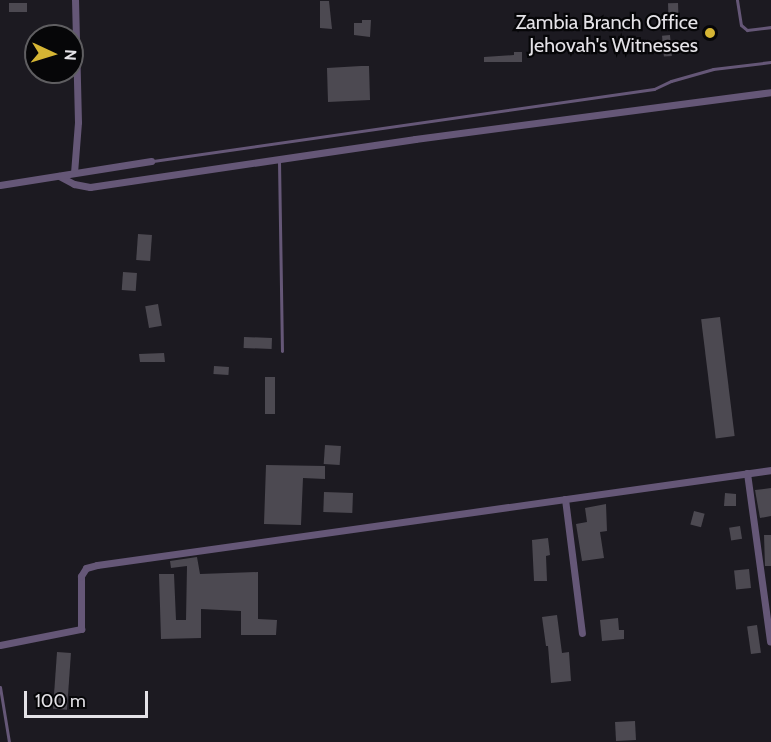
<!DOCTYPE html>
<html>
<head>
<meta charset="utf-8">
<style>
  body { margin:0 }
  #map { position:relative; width:771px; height:742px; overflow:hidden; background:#1c1a21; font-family:Cabin,sans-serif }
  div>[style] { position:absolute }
  .building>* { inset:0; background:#4c4951; transform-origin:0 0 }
  .lane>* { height:3px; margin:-1.5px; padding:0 1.5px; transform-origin:1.5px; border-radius:1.5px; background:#655777 }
  .street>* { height:7px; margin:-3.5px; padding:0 3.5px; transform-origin:3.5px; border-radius:3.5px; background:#655777 }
  .dots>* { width:16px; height:16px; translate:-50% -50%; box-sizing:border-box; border:3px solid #060608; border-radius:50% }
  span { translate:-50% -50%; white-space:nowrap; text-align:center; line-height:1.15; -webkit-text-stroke:4.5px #060608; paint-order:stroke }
  .poi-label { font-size:20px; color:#e4e2e7 }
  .right { translate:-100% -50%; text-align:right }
  .north { position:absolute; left:24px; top:24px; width:60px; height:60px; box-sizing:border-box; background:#060608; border:2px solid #5f5e61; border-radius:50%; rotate:94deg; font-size:16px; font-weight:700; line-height:24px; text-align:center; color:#e4e2e7 }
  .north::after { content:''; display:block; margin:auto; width:21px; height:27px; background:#d5b534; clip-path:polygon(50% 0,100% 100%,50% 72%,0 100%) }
  .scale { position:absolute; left:24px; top:691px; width:124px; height:27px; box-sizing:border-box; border:3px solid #e4e2e7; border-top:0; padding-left:8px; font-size:18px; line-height:21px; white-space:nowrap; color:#e4e2e7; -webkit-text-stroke:4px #060608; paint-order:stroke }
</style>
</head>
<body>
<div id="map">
  <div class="building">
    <div style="clip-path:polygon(320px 1px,329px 1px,332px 29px,320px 28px)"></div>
    <div style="left:27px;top:3px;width:9px;height:18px;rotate:90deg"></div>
    <div style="left:678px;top:3px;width:23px;height:10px;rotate:88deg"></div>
    <div style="clip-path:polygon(362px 20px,371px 20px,370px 37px,354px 35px,354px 23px,362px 23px)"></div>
    <div style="left:670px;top:35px;width:21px;height:8px;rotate:85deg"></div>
    <div style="clip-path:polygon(514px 52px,522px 52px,522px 62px,484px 62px,484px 57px,514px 55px)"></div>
    <div style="clip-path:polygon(361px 66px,369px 66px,370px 100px,328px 102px,327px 68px)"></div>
    <div style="left:138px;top:234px;width:14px;height:26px;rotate:4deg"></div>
    <div style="left:123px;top:272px;width:14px;height:18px;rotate:4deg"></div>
    <div style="left:158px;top:304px;width:22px;height:13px;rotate:80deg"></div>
    <div style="left:720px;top:317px;width:120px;height:19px;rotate:83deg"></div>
    <div style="left:244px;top:337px;width:28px;height:11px;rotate:2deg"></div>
    <div style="clip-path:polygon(164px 353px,165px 362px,140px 362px,139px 354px)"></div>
    <div style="left:214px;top:366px;width:15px;height:8px;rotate:4deg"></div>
    <div style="left:265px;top:377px;width:10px;height:37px"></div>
    <div style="left:325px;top:445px;width:16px;height:19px;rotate:4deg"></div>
    <div style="clip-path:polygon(266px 465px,325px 466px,325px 479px,303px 478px,301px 525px,264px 524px)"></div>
    <div style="clip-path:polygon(771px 488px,771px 516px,760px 518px,755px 490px)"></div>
    <div style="left:324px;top:492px;width:29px;height:20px;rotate:2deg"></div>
    <div style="clip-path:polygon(725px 493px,736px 494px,736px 506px,724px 506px)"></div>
    <div style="clip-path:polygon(606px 504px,607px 531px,600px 532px,604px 558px,582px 561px,576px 524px,587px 522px,585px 508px)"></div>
    <div style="left:694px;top:511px;width:11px;height:14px;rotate:15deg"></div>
    <div style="left:740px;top:526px;width:13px;height:11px;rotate:81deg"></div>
    <div style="clip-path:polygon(764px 535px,771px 535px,771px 566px,765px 566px)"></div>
    <div style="clip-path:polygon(548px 538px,550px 555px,546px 556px,547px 581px,534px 581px,532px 540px)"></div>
    <div style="clip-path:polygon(197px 557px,200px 574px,258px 572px,258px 619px,277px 620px,276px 635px,241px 635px,241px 611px,201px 609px,201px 638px,161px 639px,159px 574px,174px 574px,176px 620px,186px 620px,187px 566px,171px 568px,170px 561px)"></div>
    <div style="left:749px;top:569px;width:19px;height:15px;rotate:84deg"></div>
    <div style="clip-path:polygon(557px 615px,562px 653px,569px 652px,571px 681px,551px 683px,548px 646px,546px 646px,542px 617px)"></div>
    <div style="clip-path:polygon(618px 618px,619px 630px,624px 630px,624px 639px,602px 641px,600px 620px)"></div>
    <div style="left:757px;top:625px;width:28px;height:10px;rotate:82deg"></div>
    <div style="left:57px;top:652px;width:14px;height:57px;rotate:4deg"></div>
    <div style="left:635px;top:721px;width:19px;height:20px;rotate:87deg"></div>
  </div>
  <div class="lane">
    <div style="left:737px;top:0;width:25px;rotate:81deg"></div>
    <div style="left:741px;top:25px;width:8px;rotate:40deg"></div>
    <div style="left:747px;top:30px;width:24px;rotate:-7deg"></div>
    <div style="left:153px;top:161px;width:506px;rotate:-8.18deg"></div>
    <div style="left:654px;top:89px;width:19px;rotate:-25deg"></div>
    <div style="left:671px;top:81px;width:44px;rotate:-15.9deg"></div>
    <div style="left:713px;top:69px;width:58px;rotate:-6.9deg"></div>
    <div style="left:279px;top:161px;width:190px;rotate:89.1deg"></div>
    <div style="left:0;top:687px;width:56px;rotate:80.7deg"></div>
  </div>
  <div class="street">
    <div style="left:74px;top:173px;width:51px;rotate:-85.5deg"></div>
    <div style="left:78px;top:122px;width:122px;rotate:-91.4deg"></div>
    <div style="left:59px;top:176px;width:17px;rotate:28deg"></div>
    <div style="left:74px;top:184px;width:16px;rotate:11deg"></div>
    <div style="left:90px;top:187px;width:329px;rotate:-8.4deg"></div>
    <div style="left:415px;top:139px;width:359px;rotate:-7.5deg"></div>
    <div style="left:0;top:185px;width:153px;rotate:-9deg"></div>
    <div style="left:747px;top:473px;width:170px;rotate:82.2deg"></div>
    <div style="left:565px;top:499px;width:135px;rotate:82.8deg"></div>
    <div style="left:0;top:645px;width:83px;rotate:-11.2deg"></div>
    <div style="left:81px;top:629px;width:53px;rotate:-90deg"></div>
    <div style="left:81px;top:576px;width:9px;rotate:-58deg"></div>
    <div style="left:86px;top:568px;width:11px;rotate:-15deg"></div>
    <div style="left:97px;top:565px;width:681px;rotate:-8.02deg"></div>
  </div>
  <div class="dots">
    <div style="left:710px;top:33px;background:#d5b534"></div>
  </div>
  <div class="poi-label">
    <span class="right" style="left:698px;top:34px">Zambia Branch Office<br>Jehovah's Witnesses</span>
  </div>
  <div class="north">N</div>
  <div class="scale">100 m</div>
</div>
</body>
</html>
